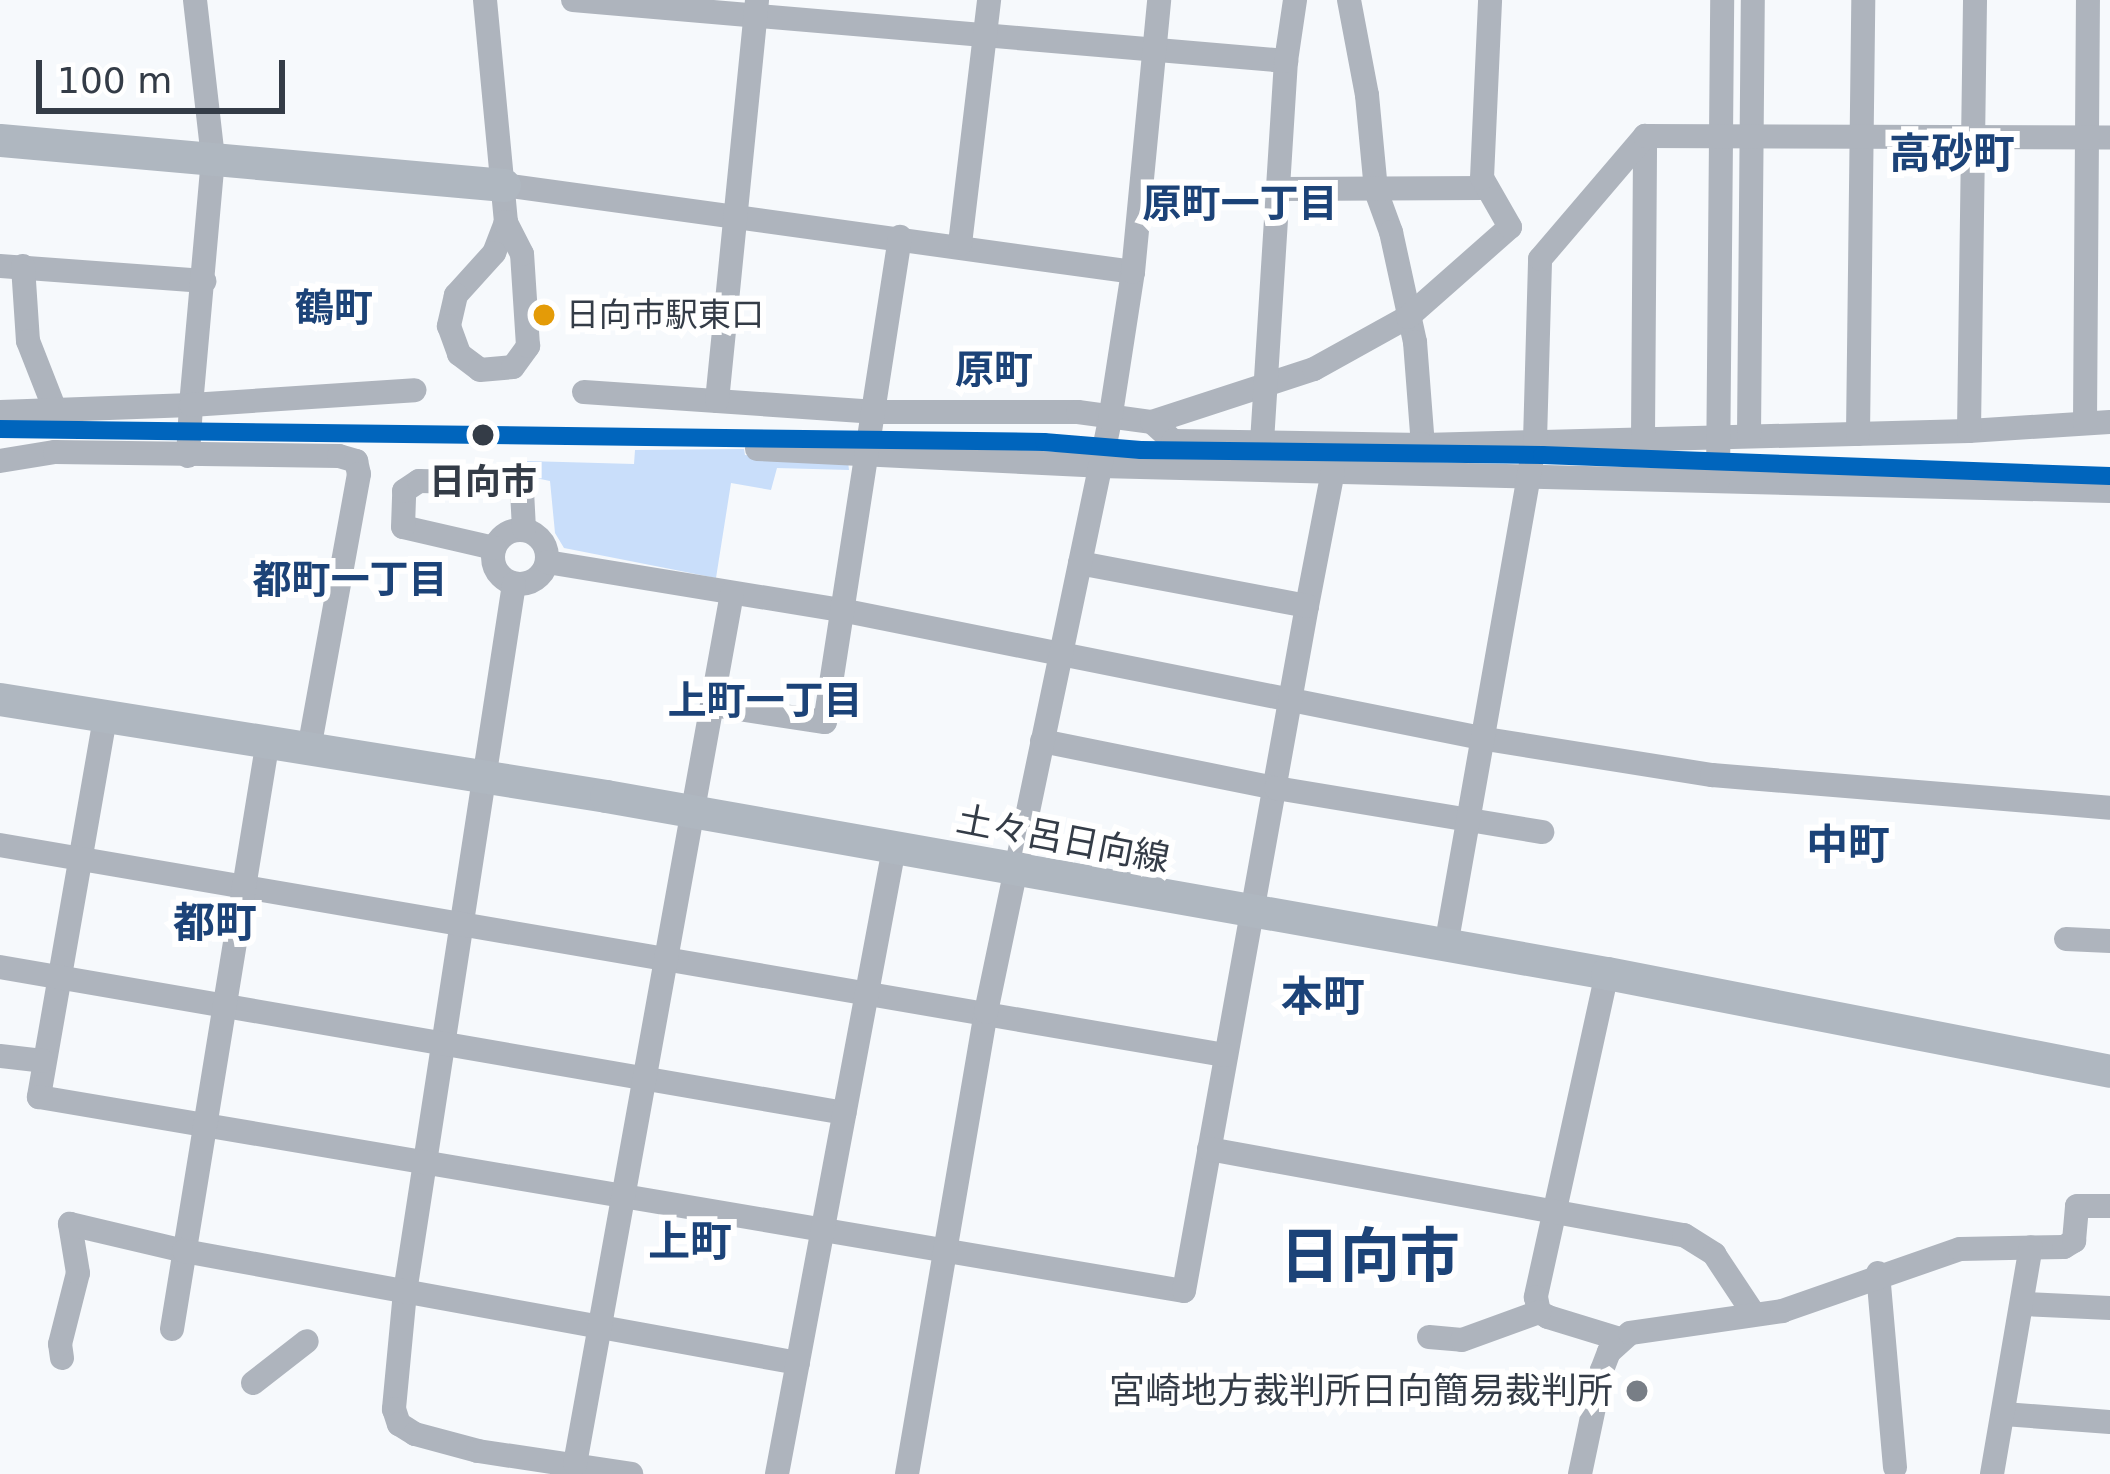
<!DOCTYPE html>
<html>
<head>
<meta charset="utf-8">
<style>
  body { margin:0 }
  #map { position:relative; width:2110px; height:1474px; overflow:hidden; background:#f6f9fc; font-family:"DejaVu Sans","Noto Sans JP",sans-serif }
  div>[style] { position:absolute }
  .green>* { inset:0; background:#c9defa }
  .minor>* { height:24px; margin:-12px; padding:0 12px; transform-origin:12px; border-radius:12px; background:#aeb4bd }
  .minor>.ring { margin:-12px; padding:0; box-sizing:content-box; background:none; border:24px solid #aeb4bd; border-radius:50% }
  .major>* { height:33px; margin:-16.5px; padding:0 16.5px; transform-origin:16.5px; border-radius:16.5px; background:#afb7c0 }
  .rail-1>* { height:18px; margin:-9px; padding:0 9px; transform-origin:9px; border-radius:9px; background:#0065bd }
  .dots>* { width:33px; height:33px; translate:-50% -50%; box-sizing:border-box; border:6px solid #fff; border-radius:50% }
  span { translate:-50% -50%; white-space:nowrap; text-align:center; line-height:1.15; -webkit-text-stroke:12px #fff; paint-order:stroke }
  .bus-label { font-size:33px; color:#343c47 }
  .left { translate:0 -50%; text-align:left }
  .stop-label { font-size:36px; color:#343c47; font-weight:700 }
  .street-label { font-size:36px; color:#343c47 }
  .poi-label { font-size:36px; color:#343c47 }
  .right { translate:-100% -50%; text-align:right }
  .neighbourhood-label { font-size:39px; color:#1c4378; font-weight:700 }
  .quarter-label { font-size:42px; color:#1c4378; font-weight:700 }
  .town-label { font-size:60px; color:#1c4378; font-weight:700 }
  .scale { position:absolute; left:36px; top:60px; width:249px; height:54px; box-sizing:border-box; border:6px solid #343c47; border-top:0; padding-left:15px; font-size:36px; line-height:42px; white-space:nowrap; color:#343c47; -webkit-text-stroke:9px #fff; paint-order:stroke }
</style>
</head>
<body>
<div id="map">
  <div class="green">
    <div style="clip-path:polygon(744px 449px,745px 455px,848px 461px,849px 470px,777px 468px,771px 490px,731px 483px,716px 578px,564px 548px,555px 533px,550px 481px,526px 476px,527px 461px,634px 464px,635px 450px)"></div>
  </div>
  <div class="minor">
    <div style="left:485px;top:0;width:223px;rotate:84.6deg"></div>
    <div style="left:506px;top:222px;width:33px;rotate:111deg"></div>
    <div style="left:494px;top:253px;width:57px;rotate:132.1deg"></div>
    <div style="left:456px;top:295px;width:32px;rotate:103deg"></div>
    <div style="left:449px;top:326px;width:30px;rotate:70deg"></div>
    <div style="left:459px;top:354px;width:26px;rotate:37deg"></div>
    <div style="left:480px;top:370px;width:33px;rotate:-5deg"></div>
    <div style="left:513px;top:367px;width:26px;rotate:-54deg"></div>
    <div style="left:528px;top:346px;width:92px;rotate:-93.7deg"></div>
    <div style="left:522px;top:254px;width:36px;rotate:-117deg"></div>
    <div style="left:573px;top:0;width:716px;rotate:4.89deg"></div>
    <div style="left:1349px;top:0;width:97px;rotate:79.3deg"></div>
    <div style="left:1367px;top:95px;width:96px;rotate:84.6deg"></div>
    <div style="left:1376px;top:191px;width:44px;rotate:69.9deg"></div>
    <div style="left:1391px;top:232px;width:113px;rotate:77.7deg"></div>
    <div style="left:1415px;top:342px;width:103px;rotate:85.6deg"></div>
    <div style="left:1423px;top:445px;width:546px;rotate:-1.47deg"></div>
    <div style="left:1969px;top:431px;width:141px;rotate:-3.7deg"></div>
    <div style="left:504px;top:185px;width:635px;rotate:7.87deg"></div>
    <div style="left:1279px;top:189px;width:206px;rotate:-0.3deg"></div>
    <div style="left:960px;top:244px;width:246px;rotate:-83.2deg"></div>
    <div style="left:0;top:266px;width:205px;rotate:4.2deg"></div>
    <div style="left:23px;top:266px;width:75px;rotate:86.2deg"></div>
    <div style="left:28px;top:341px;width:74px;rotate:68.6deg"></div>
    <div style="left:584px;top:392px;width:293px;rotate:3.9deg"></div>
    <div style="left:876px;top:412px;width:202px"></div>
    <div style="left:1078px;top:412px;width:75px;rotate:7.7deg"></div>
    <div style="left:1152px;top:422px;width:170px;rotate:-18.1deg"></div>
    <div style="left:1314px;top:369px;width:107px;rotate:-29deg"></div>
    <div style="left:1408px;top:317px;width:136px;rotate:-41.4deg"></div>
    <div style="left:1510px;top:227px;width:56px;rotate:-119.7deg"></div>
    <div style="left:1482px;top:178px;width:178px;rotate:-87.4deg"></div>
    <div style="left:717px;top:401px;width:403px;rotate:-84.3deg"></div>
    <div style="left:0;top:412px;width:191px;rotate:-2.1deg"></div>
    <div style="left:191px;top:405px;width:248px;rotate:-84.9deg"></div>
    <div style="left:213px;top:158px;width:159px;rotate:-96.5deg"></div>
    <div style="left:1152px;top:422px;width:28px;rotate:42deg"></div>
    <div style="left:1173px;top:441px;width:250px;rotate:0.9deg"></div>
    <div style="left:2085px;top:423px;width:423px;rotate:-89.6deg"></div>
    <div style="left:1969px;top:431px;width:431px;rotate:-89.2deg"></div>
    <div style="left:1858px;top:434px;width:434px;rotate:-89.3deg"></div>
    <div style="left:1749px;top:436px;width:436px;rotate:-89.5deg"></div>
    <div style="left:1643px;top:438px;width:302px;rotate:-89.6deg"></div>
    <div style="left:1262px;top:442px;width:382px;rotate:-86.4deg"></div>
    <div style="left:1286px;top:61px;width:62px;rotate:-81.6deg"></div>
    <div style="left:757px;top:449px;width:343px;rotate:2.8deg"></div>
    <div style="left:1100px;top:466px;width:1010px;rotate:1.42deg"></div>
    <div style="left:188px;top:456px;width:51px;rotate:-86.6deg"></div>
    <div style="left:191px;top:405px;width:224px;rotate:-3.8deg"></div>
    <div style="left:0;top:461px;width:56px;rotate:-9.3deg"></div>
    <div style="left:55px;top:452px;width:284px;rotate:0.8deg"></div>
    <div style="left:339px;top:456px;width:18px;rotate:16deg"></div>
    <div style="left:356px;top:461px;width:13px;rotate:77deg"></div>
    <div style="left:359px;top:474px;width:280px;rotate:100.3deg"></div>
    <div style="left:1718px;top:481px;width:481px;rotate:-89.5deg"></div>
    <div class="ring" style="left:493px;top:530px;width:30px;height:30px"></div>
    <div style="left:494px;top:548px;width:93px;rotate:-167deg"></div>
    <div style="left:403px;top:527px;width:36px;rotate:-88deg"></div>
    <div style="left:404px;top:491px;width:18px;rotate:-34deg"></div>
    <div style="left:419px;top:481px;width:97px;rotate:1.2deg"></div>
    <div style="left:516px;top:483px;width:10px;rotate:53deg"></div>
    <div style="left:522px;top:491px;width:38px;rotate:87deg"></div>
    <div style="left:547px;top:562px;width:303px;rotate:9.3deg"></div>
    <div style="left:846px;top:611px;width:653px;rotate:11.31deg"></div>
    <div style="left:1486px;top:739px;width:229px;rotate:9.1deg"></div>
    <div style="left:1712px;top:775px;width:399px;rotate:4.7deg"></div>
    <div style="left:514px;top:584px;width:716px;rotate:98.75deg"></div>
    <div style="left:405px;top:1292px;width:118px;rotate:95.4deg"></div>
    <div style="left:394px;top:1409px;width:16px;rotate:72deg"></div>
    <div style="left:399px;top:1424px;width:19px;rotate:32deg"></div>
    <div style="left:415px;top:1434px;width:65px;rotate:15.1deg"></div>
    <div style="left:478px;top:1451px;width:155px;rotate:8.5deg"></div>
    <div style="left:1307px;top:606px;width:137px;rotate:-79.1deg"></div>
    <div style="left:712px;top:705px;width:114px;rotate:8.6deg"></div>
    <div style="left:825px;top:722px;width:491px;rotate:-81.2deg"></div>
    <div style="left:105px;top:718px;width:385px;rotate:99.9deg"></div>
    <div style="left:39px;top:1097px;width:1161px;rotate:9.62deg"></div>
    <div style="left:1184px;top:1291px;width:696px;rotate:-79.82deg"></div>
    <div style="left:1307px;top:606px;width:231px;rotate:-169.3deg"></div>
    <div style="left:1042px;top:741px;width:239px;rotate:11.4deg"></div>
    <div style="left:1276px;top:788px;width:270px;rotate:9.4deg"></div>
    <div style="left:0;top:845px;width:1243px;rotate:9.73deg"></div>
    <div style="left:2066px;top:939px;width:44px;rotate:2.6deg"></div>
    <div style="left:1446px;top:946px;width:513px;rotate:-80deg"></div>
    <div style="left:1535px;top:441px;width:182px;rotate:-88.4deg"></div>
    <div style="left:1540px;top:259px;width:162px;rotate:-49.5deg"></div>
    <div style="left:1645px;top:136px;width:465px;rotate:0.2deg"></div>
    <div style="left:0;top:967px;width:857px;rotate:9.81deg"></div>
    <div style="left:1607px;top:973px;width:332px;rotate:102.4deg"></div>
    <div style="left:1536px;top:1297px;width:15px;rotate:79deg"></div>
    <div style="left:1539px;top:1312px;width:10px;rotate:29deg"></div>
    <div style="left:1548px;top:1317px;width:75px;rotate:17deg"></div>
    <div style="left:0;top:1056px;width:43px;rotate:6.6deg"></div>
    <div style="left:1209px;top:1149px;width:483px;rotate:10.3deg"></div>
    <div style="left:1684px;top:1235px;width:36px;rotate:32deg"></div>
    <div style="left:1714px;top:1254px;width:71px;rotate:56.5deg"></div>
    <div style="left:1878px;top:1273px;width:195px;rotate:85deg"></div>
    <div style="left:2024px;top:1304px;width:86px;rotate:2.7deg"></div>
    <div style="left:172px;top:1329px;width:591px;rotate:-80.74deg"></div>
    <div style="left:1429px;top:1337px;width:33px;rotate:5deg"></div>
    <div style="left:1462px;top:1340px;width:82px;rotate:-20deg"></div>
    <div style="left:62px;top:1358px;width:14px;rotate:-98deg"></div>
    <div style="left:60px;top:1344px;width:73px;rotate:-75.8deg"></div>
    <div style="left:78px;top:1273px;width:50px;rotate:-99.3deg"></div>
    <div style="left:70px;top:1224px;width:117px;rotate:13.3deg"></div>
    <div style="left:184px;top:1251px;width:624px;rotate:10.34deg"></div>
    <div style="left:253px;top:1383px;width:68px;rotate:-37.9deg"></div>
    <div style="left:2004px;top:1414px;width:106px;rotate:4.3deg"></div>
    <div style="left:575px;top:1464px;width:885px;rotate:-79.78deg"></div>
    <div style="left:777px;top:1474px;width:637px;rotate:-79.41deg"></div>
    <div style="left:907px;top:1474px;width:469px;rotate:-80.3deg"></div>
    <div style="left:986px;top:1012px;width:605px;rotate:-78.17deg"></div>
    <div style="left:1110px;top:420px;width:150px;rotate:-81.2deg"></div>
    <div style="left:1133px;top:272px;width:273px;rotate:-84.5deg"></div>
    <div style="left:1580px;top:1474px;width:106px;rotate:-78.1deg"></div>
    <div style="left:1602px;top:1370px;width:19px;rotate:-69deg"></div>
    <div style="left:1609px;top:1352px;width:28px;rotate:-42deg"></div>
    <div style="left:1630px;top:1333px;width:154px;rotate:-8.2deg"></div>
    <div style="left:1782px;top:1311px;width:188px;rotate:-19.2deg"></div>
    <div style="left:1960px;top:1249px;width:104px;rotate:-1.1deg"></div>
    <div style="left:2064px;top:1247px;width:12px;rotate:-31deg"></div>
    <div style="left:2074px;top:1241px;width:35px;rotate:-85deg"></div>
    <div style="left:2077px;top:1206px;width:33px"></div>
    <div style="left:1992px;top:1474px;width:230px;rotate:-80.3deg"></div>
  </div>
  <div class="major">
    <div style="left:0;top:140px;width:506px;rotate:5.1deg"></div>
    <div style="left:0;top:699px;width:614px;rotate:9.09deg"></div>
    <div style="left:606px;top:796px;width:1017px;rotate:10.03deg"></div>
    <div style="left:1607px;top:973px;width:512px;rotate:11.02deg"></div>
  </div>
  <div class="rail-1">
    <div style="left:0;top:429px;width:1044px;rotate:0.71deg"></div>
    <div style="left:1044px;top:442px;width:97px;rotate:4.7deg"></div>
    <div style="left:1141px;top:450px;width:401px;rotate:0.7deg"></div>
    <div style="left:1542px;top:455px;width:568px;rotate:2.12deg"></div>
  </div>
  <div class="dots">
    <div style="left:544px;top:315px;background:#e49b07"></div>
    <div style="left:483px;top:435px;background:#343c47"></div>
    <div style="left:1637px;top:1391px;background:#787e86"></div>
  </div>
  <div class="bus-label">
    <span class="left" style="left:566px;top:315px">日向市駅東口</span>
  </div>
  <div class="stop-label">
    <span style="left:483px;top:482px">日向市</span>
  </div>
  <div class="street-label">
    <span style="left:1063px;top:839px;rotate:11deg">土々呂日向線</span>
  </div>
  <div class="poi-label">
    <span class="right" style="left:1613px;top:1391px">宮崎地方裁判所日向簡易裁判所</span>
  </div>
  <div class="neighbourhood-label">
    <span style="left:1240px;top:204px">原町一丁目</span>
    <span style="left:334px;top:308px">鶴町</span>
    <span style="left:994px;top:370px">原町</span>
    <span style="left:350px;top:580px">都町一丁目</span>
    <span style="left:765px;top:701px">上町一丁目</span>
  </div>
  <div class="quarter-label">
    <span style="left:1952px;top:154px">高砂町</span>
    <span style="left:1848px;top:845px">中町</span>
    <span style="left:215px;top:923px">都町</span>
    <span style="left:1323px;top:997px">本町</span>
    <span style="left:690px;top:1242px">上町</span>
  </div>
  <div class="town-label">
    <span style="left:1370px;top:1256px">日向市</span>
  </div>
  <div class="scale">100 m</div>
</div>
</body>
</html>
